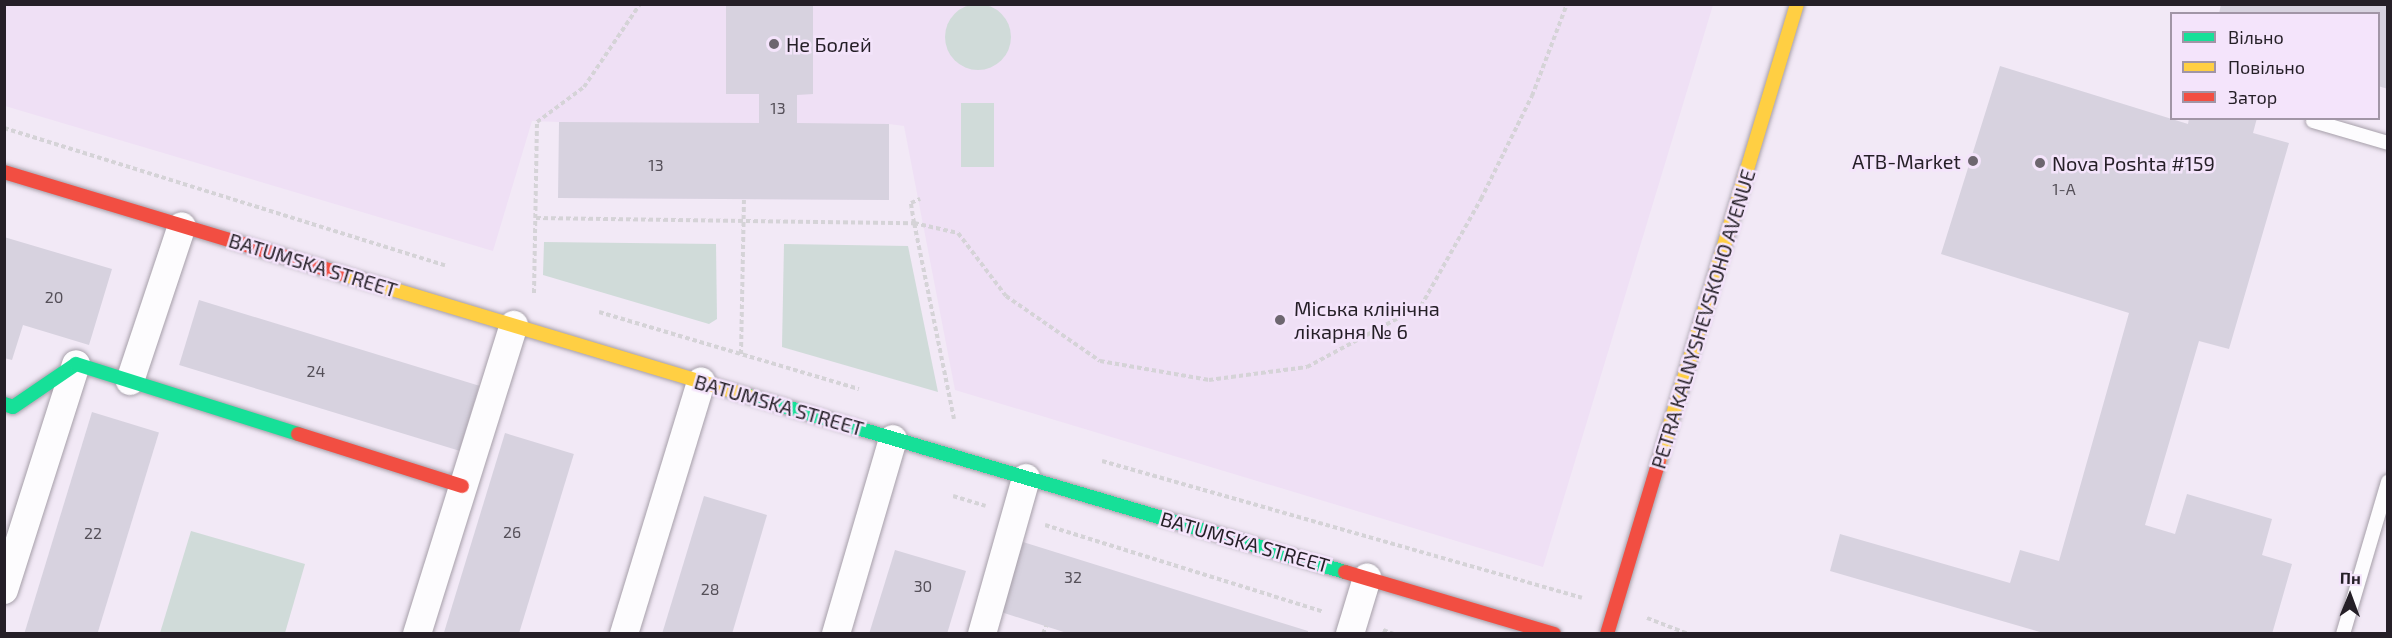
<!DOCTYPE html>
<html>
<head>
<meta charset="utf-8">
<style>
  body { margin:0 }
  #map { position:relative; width:2392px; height:638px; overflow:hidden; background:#f2e9f6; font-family:"Exo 2",sans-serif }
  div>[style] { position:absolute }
  .built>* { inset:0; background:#efe0f5 }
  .green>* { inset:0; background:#d0dbd9; transform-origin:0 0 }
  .round { border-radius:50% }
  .building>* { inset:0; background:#d7d2df; transform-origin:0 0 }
  .path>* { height:4px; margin-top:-2px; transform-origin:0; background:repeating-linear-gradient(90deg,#d5d3d7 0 4.5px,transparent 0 7.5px) }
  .roads { filter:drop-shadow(0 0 2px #a69fa9) drop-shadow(0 0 2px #a69fa9) }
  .lane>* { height:14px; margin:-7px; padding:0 7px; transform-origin:7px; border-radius:7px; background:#fdfcfe }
  .street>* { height:28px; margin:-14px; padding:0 14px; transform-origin:14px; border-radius:14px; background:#fdfcfe }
  .fast>* { height:14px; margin:-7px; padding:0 7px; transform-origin:7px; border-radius:7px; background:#16e098 }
  .slow>* { height:14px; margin:-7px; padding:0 7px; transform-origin:7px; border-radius:7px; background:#ffcf43 }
  .jam>* { height:14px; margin:-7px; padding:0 7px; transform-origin:7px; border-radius:7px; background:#f24e42 }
  .dots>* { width:16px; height:16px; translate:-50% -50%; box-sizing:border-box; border:3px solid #f4e4fb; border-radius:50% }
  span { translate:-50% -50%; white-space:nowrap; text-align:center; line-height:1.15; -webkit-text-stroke:5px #f4e4fb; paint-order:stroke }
  .number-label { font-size:16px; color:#555059 }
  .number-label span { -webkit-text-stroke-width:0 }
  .poi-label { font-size:20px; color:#251f27 }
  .left { translate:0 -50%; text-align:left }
  .right { translate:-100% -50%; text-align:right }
  .street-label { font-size:20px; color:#251f27 }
  .frame { position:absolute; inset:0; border:6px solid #251f27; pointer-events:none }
  .legend { position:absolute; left:2170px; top:12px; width:210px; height:108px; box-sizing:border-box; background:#f4e4fb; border:2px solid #a195a6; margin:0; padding:8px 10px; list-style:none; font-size:18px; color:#251f27 }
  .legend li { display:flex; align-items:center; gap:12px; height:30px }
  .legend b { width:30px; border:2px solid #a195a6 }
  .north { position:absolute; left:2320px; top:566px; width:60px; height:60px; -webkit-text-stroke:4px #f4e4fb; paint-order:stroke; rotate:1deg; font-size:16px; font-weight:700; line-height:24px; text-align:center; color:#251f27 }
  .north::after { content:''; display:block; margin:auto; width:21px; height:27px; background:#251f27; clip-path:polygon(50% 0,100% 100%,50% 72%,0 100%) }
</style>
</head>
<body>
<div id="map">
  <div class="built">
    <div style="clip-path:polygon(4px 5px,1713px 5px,1543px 567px,955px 390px,904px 126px,889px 124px,889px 200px,559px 198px,559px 122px,532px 121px,493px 251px,5px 106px)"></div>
  </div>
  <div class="green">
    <div class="round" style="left:945px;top:4px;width:66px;height:66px"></div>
    <div style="left:961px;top:103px;width:33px;height:64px"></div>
    <div style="clip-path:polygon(544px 242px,716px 244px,717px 319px,709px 324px,543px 275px)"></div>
    <div style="clip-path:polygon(784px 244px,908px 246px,938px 392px,782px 347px)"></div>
    <div style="clip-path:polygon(191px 531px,305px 564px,285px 633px,160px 633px)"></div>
  </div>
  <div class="building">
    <div style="clip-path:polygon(726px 4px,813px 4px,813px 94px,797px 95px,797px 123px,889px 124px,889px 200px,558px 198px,559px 122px,759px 123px,759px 94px,726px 94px)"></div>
    <div style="clip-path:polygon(2221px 4px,2388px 4px,2388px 89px,2378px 86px,2378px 14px,2219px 14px)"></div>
    <div style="clip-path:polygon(2000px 66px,2188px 124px,2189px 118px,2257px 118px,2253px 133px,2289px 143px,2229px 349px,2199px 341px,2145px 525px,2175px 534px,2187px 494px,2272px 519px,2262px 555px,2292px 564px,2272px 634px,2047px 634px,1830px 571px,1840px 534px,2010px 583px,2020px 550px,2059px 561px,2129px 313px,1941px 254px)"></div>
    <div style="clip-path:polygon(4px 237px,112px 269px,89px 345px,23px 325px,12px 360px,4px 358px)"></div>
    <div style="left:199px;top:300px;width:293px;height:68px;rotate:17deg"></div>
    <div style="left:92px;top:412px;width:70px;height:231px;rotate:17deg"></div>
    <div style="left:505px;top:433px;width:72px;height:210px;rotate:17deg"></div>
    <div style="clip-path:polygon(704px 496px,767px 515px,732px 634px,662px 634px)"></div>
    <div style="clip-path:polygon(1023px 542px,1308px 631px,1308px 634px,1070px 634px,1001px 612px)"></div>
    <div style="clip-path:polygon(895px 550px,966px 571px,947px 634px,869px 634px)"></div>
  </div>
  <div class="path">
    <div style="left:4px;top:128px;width:462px;rotate:17.3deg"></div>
    <div style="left:536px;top:218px;width:378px;rotate:0.8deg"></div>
    <div style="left:914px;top:223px;width:20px;rotate:-99deg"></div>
    <div style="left:911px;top:203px;width:10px;rotate:-24deg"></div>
    <div style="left:534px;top:293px;width:171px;rotate:-89deg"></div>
    <div style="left:537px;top:122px;width:59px;rotate:-36.7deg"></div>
    <div style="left:584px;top:87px;width:100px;rotate:-56deg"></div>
    <div style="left:599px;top:312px;width:271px;rotate:16.5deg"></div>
    <div style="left:741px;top:354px;width:155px;rotate:-88.9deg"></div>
    <div style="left:954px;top:419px;width:200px;rotate:-101.5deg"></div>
    <div style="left:914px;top:223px;width:45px;rotate:12.8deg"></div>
    <div style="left:958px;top:233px;width:79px;rotate:52.7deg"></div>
    <div style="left:1006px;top:296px;width:114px;rotate:34.7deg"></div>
    <div style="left:1100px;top:361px;width:111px;rotate:9.9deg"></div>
    <div style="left:1209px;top:380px;width:99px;rotate:-7.6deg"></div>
    <div style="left:1307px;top:367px;width:129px;rotate:-28.2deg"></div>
    <div style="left:1421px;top:306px;width:123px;rotate:-60.7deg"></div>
    <div style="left:1481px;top:199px;width:115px;rotate:-63.7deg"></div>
    <div style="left:1532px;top:96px;width:98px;rotate:-69.2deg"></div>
    <div style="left:1102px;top:461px;width:499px;rotate:15.9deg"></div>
    <div style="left:953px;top:496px;width:34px;rotate:17deg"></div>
    <div style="left:1045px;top:525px;width:292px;rotate:17.3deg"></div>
    <div style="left:1647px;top:618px;width:44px;rotate:21.3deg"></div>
    <div style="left:1383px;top:630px;width:12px;rotate:20deg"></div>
    <div style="left:1043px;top:634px;width:9px;rotate:-69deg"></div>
  </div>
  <div class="roads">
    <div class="lane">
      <div style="left:2313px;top:121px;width:78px;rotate:16.3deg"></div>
      <div style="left:2343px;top:634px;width:159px;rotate:-73.5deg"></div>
    </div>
    <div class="street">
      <div style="left:130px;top:381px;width:163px;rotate:-71.5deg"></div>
      <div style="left:4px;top:590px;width:237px;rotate:-72.3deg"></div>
      <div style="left:417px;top:634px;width:324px;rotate:-72.6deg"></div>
      <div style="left:624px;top:634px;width:264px;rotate:-73deg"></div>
      <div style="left:836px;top:634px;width:203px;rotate:-73.7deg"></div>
      <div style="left:982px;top:634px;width:162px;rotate:-74.2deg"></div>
      <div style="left:1350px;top:634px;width:59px;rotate:-73.1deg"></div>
    </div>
    <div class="fast">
      <div style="left:749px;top:396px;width:621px;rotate:16.45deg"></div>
      <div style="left:4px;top:404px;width:9px;rotate:18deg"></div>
      <div style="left:13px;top:407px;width:76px;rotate:-34.3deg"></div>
      <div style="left:76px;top:364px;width:233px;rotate:17.5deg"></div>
    </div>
    <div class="slow">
      <div style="left:342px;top:274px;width:425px;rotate:16.7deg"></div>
      <div style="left:1659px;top:461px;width:477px;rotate:-73.2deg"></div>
    </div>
    <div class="jam">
      <div style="left:4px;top:172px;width:353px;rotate:16.8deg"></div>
      <div style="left:298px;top:434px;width:172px;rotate:17.6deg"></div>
      <div style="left:1345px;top:572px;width:218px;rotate:16.5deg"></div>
      <div style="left:1607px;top:634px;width:181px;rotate:-73.3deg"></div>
    </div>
  </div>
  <div class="dots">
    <div style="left:774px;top:44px;background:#6d666f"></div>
    <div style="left:1973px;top:161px;background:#6d666f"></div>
    <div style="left:2040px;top:163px;background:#6d666f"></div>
    <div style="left:1280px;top:320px;background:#6d666f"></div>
  </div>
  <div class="number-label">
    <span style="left:778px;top:108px">13</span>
    <span style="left:656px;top:165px">13</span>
    <span style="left:2064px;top:189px">1-А</span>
    <span style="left:54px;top:297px">20</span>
    <span style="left:316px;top:371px">24</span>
    <span style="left:512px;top:532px">26</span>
    <span style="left:93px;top:533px">22</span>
    <span style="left:1073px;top:577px">32</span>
    <span style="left:923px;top:586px">30</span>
    <span style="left:710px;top:589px">28</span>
  </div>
  <div class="poi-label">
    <span class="left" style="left:786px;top:44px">Не Болей</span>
    <span class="right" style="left:1961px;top:161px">ATB-Market</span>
    <span class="left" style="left:2052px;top:163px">Nova Poshta #159</span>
    <span class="left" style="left:1294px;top:320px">Міська клінічна<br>лікарня № 6</span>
  </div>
  <div class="street-label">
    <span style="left:313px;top:265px;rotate:17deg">BATUMSKA STREET</span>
    <span style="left:1703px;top:319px;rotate:-73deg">PETRA KALNYSHEVSKOHO AVENUE</span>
    <span style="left:779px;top:405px;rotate:16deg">BATUMSKA STREET</span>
    <span style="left:1245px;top:542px;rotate:16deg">BATUMSKA STREET</span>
  </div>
  <div class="frame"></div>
  <ul class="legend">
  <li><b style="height:8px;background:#16e098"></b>Вільно</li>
  <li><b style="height:8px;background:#ffcf43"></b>Повільно</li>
  <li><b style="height:8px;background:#f24e42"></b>Затор</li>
  </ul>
  <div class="north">Пн</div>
</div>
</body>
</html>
